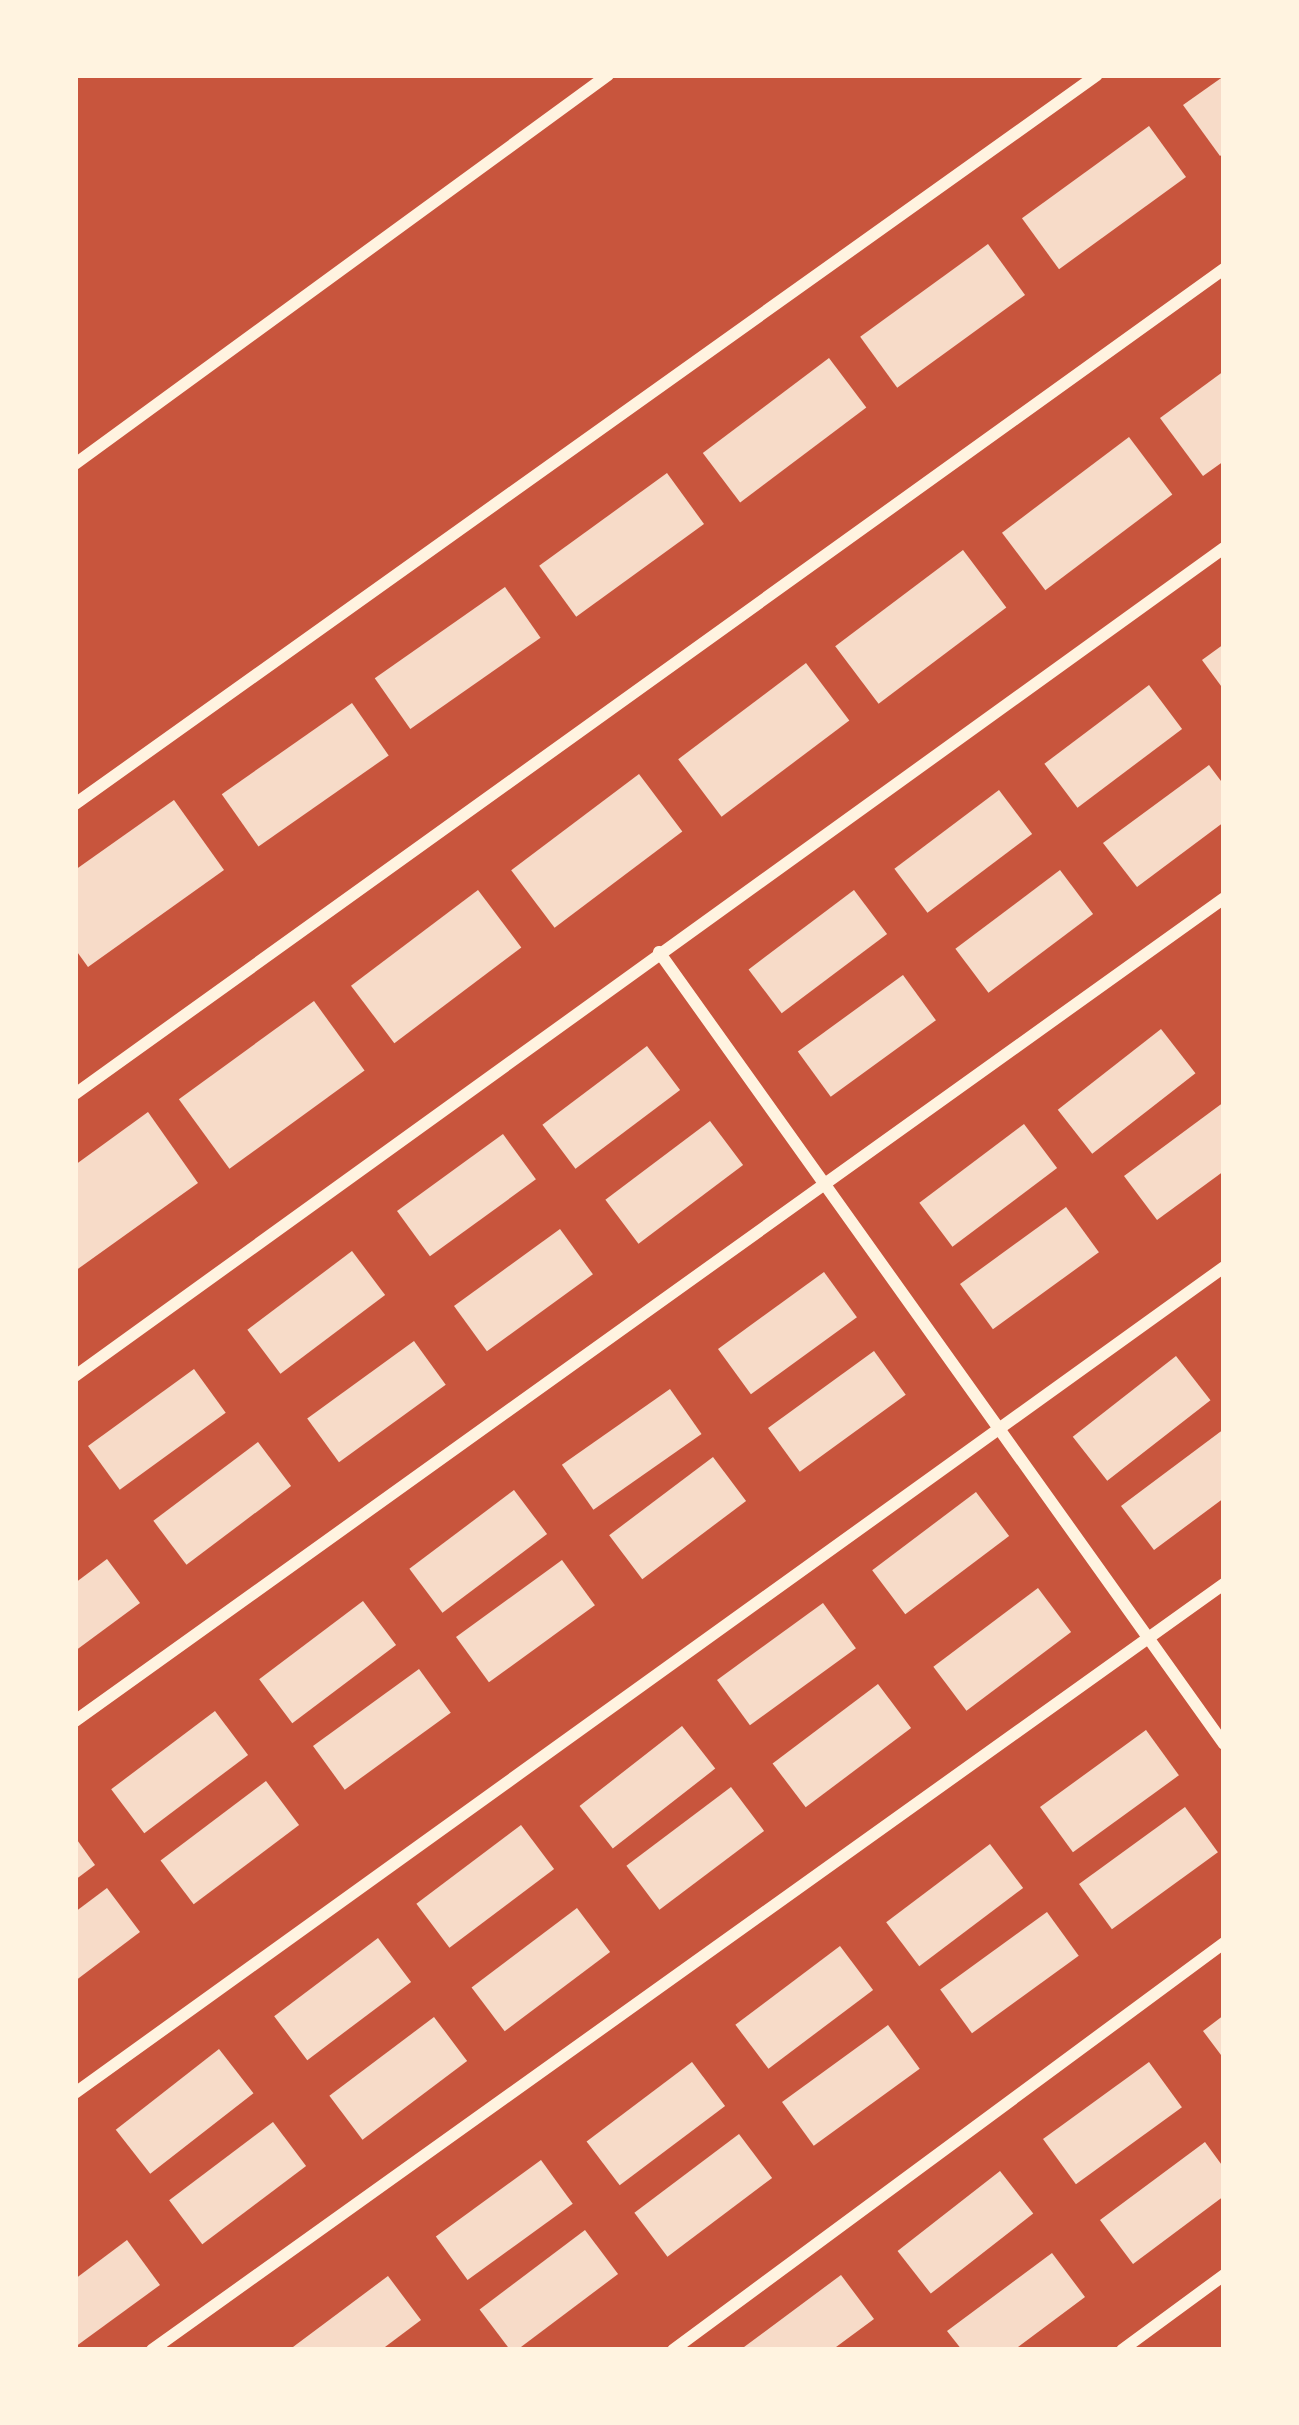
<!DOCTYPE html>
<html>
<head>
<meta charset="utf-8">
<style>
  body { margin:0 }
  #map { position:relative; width:1299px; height:2425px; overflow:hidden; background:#c8553d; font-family:"Alegreya Sans",sans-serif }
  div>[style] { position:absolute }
  .building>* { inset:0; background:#f7dbc8; transform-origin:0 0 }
  .minor>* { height:12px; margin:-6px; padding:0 6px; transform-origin:6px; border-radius:6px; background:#fff3e0 }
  span { translate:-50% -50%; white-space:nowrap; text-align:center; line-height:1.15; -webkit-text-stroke:12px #fff3e0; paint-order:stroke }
  .frame { position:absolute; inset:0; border:78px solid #fff3e0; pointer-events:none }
</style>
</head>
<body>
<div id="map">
  <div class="building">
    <div style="clip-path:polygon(1224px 76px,1224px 153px,1220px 156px,1183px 105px)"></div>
    <div style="left:1149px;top:126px;width:63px;height:157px;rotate:54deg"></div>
    <div style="left:988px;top:244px;width:63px;height:158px;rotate:54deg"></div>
    <div style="left:829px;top:358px;width:62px;height:158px;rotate:53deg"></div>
    <div style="clip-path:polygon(1224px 371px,1224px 461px,1203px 476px,1160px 418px)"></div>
    <div style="left:1129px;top:437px;width:72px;height:159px;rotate:53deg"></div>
    <div style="left:667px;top:473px;width:63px;height:158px;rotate:54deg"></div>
    <div style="left:963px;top:550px;width:72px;height:160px;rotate:53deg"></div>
    <div style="left:505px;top:587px;width:62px;height:159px;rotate:55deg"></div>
    <div style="clip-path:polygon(1224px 644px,1224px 690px,1202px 660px)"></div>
    <div style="left:806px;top:663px;width:72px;height:160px;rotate:53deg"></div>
    <div style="left:1149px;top:685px;width:55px;height:131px;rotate:53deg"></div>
    <div style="left:352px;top:703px;width:64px;height:159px;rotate:55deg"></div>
    <div style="clip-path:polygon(1209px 765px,1224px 785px,1224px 822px,1137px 887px,1103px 843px)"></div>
    <div style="left:639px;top:774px;width:72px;height:160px;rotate:53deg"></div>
    <div style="left:999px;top:790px;width:55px;height:131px;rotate:53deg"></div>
    <div style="clip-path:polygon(174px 800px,224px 870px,88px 967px,75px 949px,75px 870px)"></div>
    <div style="left:1060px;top:870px;width:55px;height:131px;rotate:53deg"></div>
    <div style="left:478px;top:890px;width:72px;height:159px;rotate:53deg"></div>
    <div style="left:854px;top:890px;width:55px;height:132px;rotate:53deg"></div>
    <div style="left:903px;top:975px;width:56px;height:130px;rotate:54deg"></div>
    <div style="left:314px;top:1001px;width:86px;height:167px;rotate:54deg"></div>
    <div style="left:1161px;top:1029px;width:56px;height:131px;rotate:52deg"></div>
    <div style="left:647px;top:1046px;width:55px;height:131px;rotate:53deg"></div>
    <div style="clip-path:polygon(1224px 1102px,1224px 1171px,1157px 1220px,1124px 1176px)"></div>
    <div style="clip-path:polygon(148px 1112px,198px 1183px,75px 1271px,75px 1165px)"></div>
    <div style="left:710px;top:1121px;width:55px;height:131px;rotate:53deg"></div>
    <div style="left:1024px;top:1124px;width:55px;height:131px;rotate:53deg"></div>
    <div style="left:503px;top:1134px;width:56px;height:131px;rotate:54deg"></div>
    <div style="left:1066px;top:1207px;width:56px;height:131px;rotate:54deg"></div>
    <div style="left:560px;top:1229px;width:56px;height:131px;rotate:54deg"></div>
    <div style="left:352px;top:1251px;width:55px;height:131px;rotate:53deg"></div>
    <div style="left:824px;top:1272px;width:56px;height:131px;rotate:54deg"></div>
    <div style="left:414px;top:1341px;width:54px;height:132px;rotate:54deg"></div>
    <div style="left:874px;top:1351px;width:54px;height:131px;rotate:54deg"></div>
    <div style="left:1176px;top:1356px;width:56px;height:131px;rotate:52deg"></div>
    <div style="left:194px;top:1369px;width:54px;height:131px;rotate:54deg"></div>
    <div style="left:670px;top:1389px;width:55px;height:132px;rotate:55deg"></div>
    <div style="clip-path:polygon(1224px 1429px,1224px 1498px,1154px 1550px,1121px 1506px)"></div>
    <div style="left:258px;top:1442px;width:55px;height:131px;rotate:53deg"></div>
    <div style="left:713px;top:1457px;width:55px;height:130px;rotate:53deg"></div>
    <div style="left:514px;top:1490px;width:55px;height:131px;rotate:53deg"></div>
    <div style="left:976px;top:1492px;width:55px;height:130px;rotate:53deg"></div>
    <div style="clip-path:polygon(107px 1559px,140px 1603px,75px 1651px,75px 1583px)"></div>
    <div style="left:562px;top:1560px;width:56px;height:131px;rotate:54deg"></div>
    <div style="left:1038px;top:1588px;width:55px;height:131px;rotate:53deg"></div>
    <div style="left:363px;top:1601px;width:55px;height:130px;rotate:53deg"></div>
    <div style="left:823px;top:1603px;width:56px;height:131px;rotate:54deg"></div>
    <div style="left:419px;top:1669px;width:54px;height:131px;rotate:54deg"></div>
    <div style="left:878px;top:1684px;width:55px;height:132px;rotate:53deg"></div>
    <div style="left:215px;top:1711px;width:55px;height:130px;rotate:53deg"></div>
    <div style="left:682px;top:1726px;width:54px;height:130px;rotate:52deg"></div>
    <div style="left:1146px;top:1730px;width:56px;height:131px;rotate:54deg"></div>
    <div style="left:266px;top:1781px;width:55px;height:132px;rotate:53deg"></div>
    <div style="left:731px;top:1787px;width:55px;height:131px;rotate:53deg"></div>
    <div style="left:1185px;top:1807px;width:56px;height:131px;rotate:54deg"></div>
    <div style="left:521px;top:1825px;width:55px;height:131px;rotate:53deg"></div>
    <div style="clip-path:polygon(75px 1837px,95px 1865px,75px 1880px)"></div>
    <div style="left:990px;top:1844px;width:55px;height:130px;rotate:53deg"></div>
    <div style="clip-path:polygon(107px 1888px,140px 1932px,75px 1981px,75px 1912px)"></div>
    <div style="left:577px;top:1908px;width:55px;height:132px;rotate:53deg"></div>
    <div style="left:1047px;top:1912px;width:54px;height:132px;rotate:54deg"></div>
    <div style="left:378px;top:1938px;width:55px;height:130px;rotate:53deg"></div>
    <div style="left:840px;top:1946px;width:55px;height:131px;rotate:53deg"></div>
    <div style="clip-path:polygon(1224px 2015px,1224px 2059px,1203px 2031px)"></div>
    <div style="left:434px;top:2017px;width:55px;height:131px;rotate:53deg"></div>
    <div style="left:888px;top:2025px;width:54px;height:131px;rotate:54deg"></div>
    <div style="left:219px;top:2049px;width:56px;height:131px;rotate:52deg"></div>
    <div style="left:692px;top:2062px;width:55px;height:132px;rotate:53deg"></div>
    <div style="left:1149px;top:2062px;width:56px;height:131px;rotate:54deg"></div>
    <div style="left:273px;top:2122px;width:55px;height:130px;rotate:53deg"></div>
    <div style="left:739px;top:2134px;width:55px;height:131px;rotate:53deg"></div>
    <div style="clip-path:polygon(1205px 2142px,1224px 2168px,1224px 2196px,1133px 2264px,1100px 2220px)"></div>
    <div style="left:541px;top:2160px;width:54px;height:130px;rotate:54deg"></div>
    <div style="left:1000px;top:2171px;width:54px;height:130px;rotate:52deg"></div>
    <div style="left:585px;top:2230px;width:55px;height:132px;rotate:53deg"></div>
    <div style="clip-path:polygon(127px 2240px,160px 2285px,75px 2347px,75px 2279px)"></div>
    <div style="clip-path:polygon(1052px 2253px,1085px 2297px,1014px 2350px,962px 2350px,947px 2331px)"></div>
    <div style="clip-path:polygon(841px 2275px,874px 2319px,832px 2350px,740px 2350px)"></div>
    <div style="clip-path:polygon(388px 2276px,421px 2320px,381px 2350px,289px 2350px)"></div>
  </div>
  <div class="minor">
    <div style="left:75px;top:464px;width:660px;rotate:-36.12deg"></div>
    <div style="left:75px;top:804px;width:1255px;rotate:-35.5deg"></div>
    <div style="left:659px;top:952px;width:973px;rotate:54.5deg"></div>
    <div style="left:75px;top:1094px;width:1415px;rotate:-35.68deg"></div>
    <div style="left:75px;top:1376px;width:1416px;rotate:-35.78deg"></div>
    <div style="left:75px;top:1721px;width:1413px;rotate:-35.61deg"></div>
    <div style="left:75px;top:2093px;width:1415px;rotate:-35.71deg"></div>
    <div style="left:152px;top:2350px;width:1318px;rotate:-35.55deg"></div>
    <div style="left:673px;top:2350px;width:685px;rotate:-36.45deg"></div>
    <div style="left:1122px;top:2350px;width:127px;rotate:-36.3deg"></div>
  </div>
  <div class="frame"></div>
</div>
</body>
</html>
